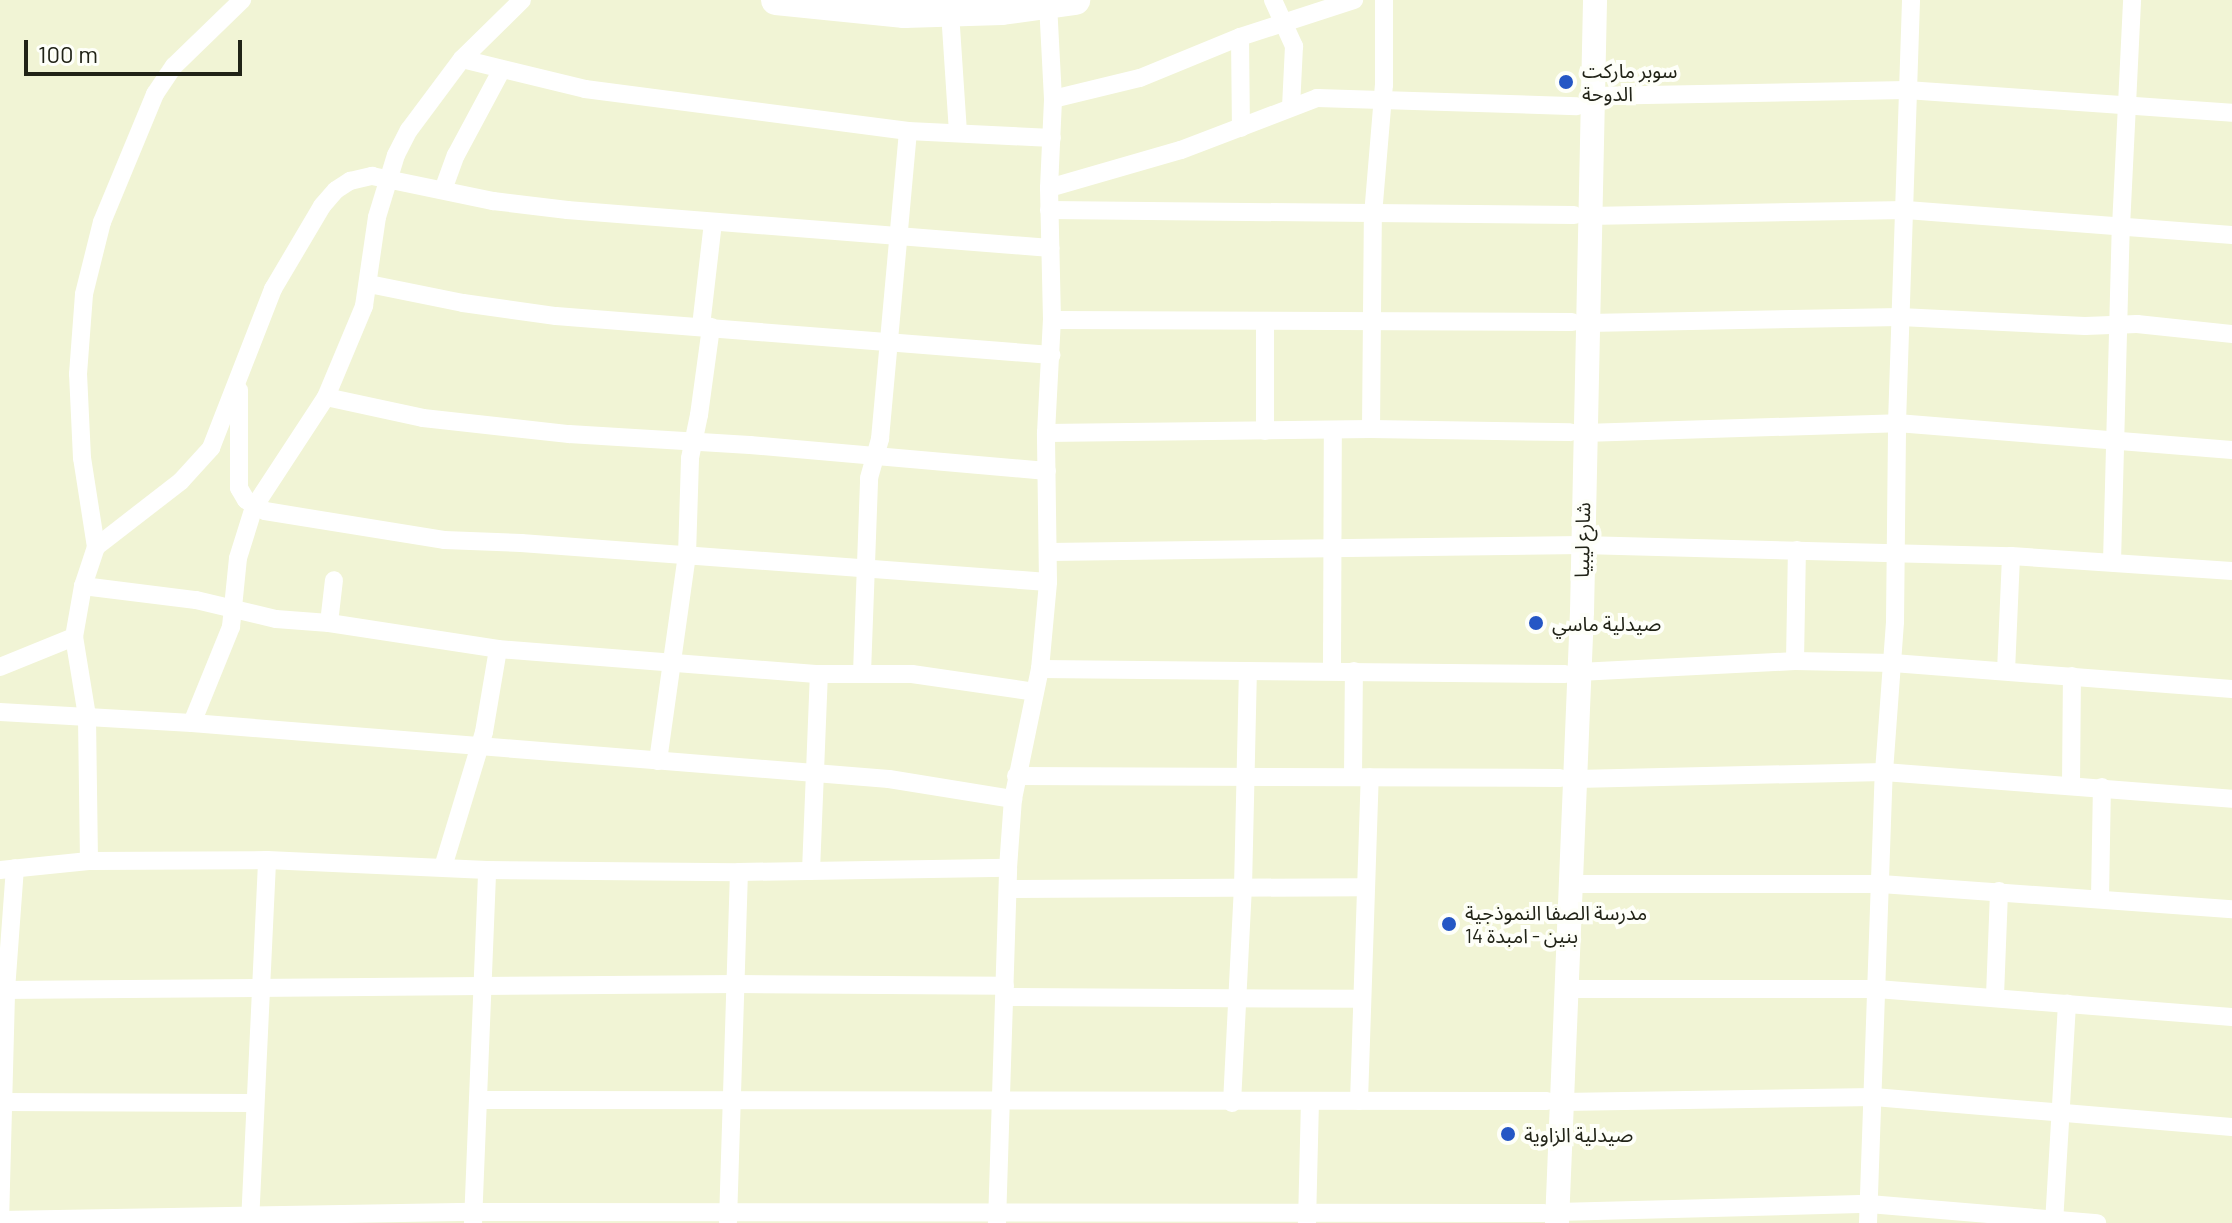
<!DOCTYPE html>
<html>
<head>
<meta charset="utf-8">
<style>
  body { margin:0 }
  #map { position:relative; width:2232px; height:1223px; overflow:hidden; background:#f1f4d5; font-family:Barlow,"Noto Sans Arabic",sans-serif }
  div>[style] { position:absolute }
  .minor>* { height:18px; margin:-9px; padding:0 9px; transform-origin:9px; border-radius:9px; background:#fff }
  .secondary>* { height:24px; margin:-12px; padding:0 12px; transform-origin:12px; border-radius:12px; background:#fff }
  .trunk>* { height:30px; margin:-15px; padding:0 15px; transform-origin:15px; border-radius:15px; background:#fff }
  .dots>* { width:22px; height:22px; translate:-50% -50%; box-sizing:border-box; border:4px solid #fefff9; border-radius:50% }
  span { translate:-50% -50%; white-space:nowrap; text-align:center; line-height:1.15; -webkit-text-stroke:8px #fefff9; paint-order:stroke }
  .poi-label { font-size:20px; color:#212317 }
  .left { translate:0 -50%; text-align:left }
  .street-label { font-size:20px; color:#212317 }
  .scale { position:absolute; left:24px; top:40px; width:218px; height:36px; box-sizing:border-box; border:4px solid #212317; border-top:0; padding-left:10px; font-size:24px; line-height:28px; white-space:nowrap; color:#212317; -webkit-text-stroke:6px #fefff9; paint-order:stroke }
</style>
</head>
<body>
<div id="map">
  <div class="minor">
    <div style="left:1273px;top:0;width:51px;rotate:65.5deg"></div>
    <div style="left:1294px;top:46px;width:61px;rotate:92.8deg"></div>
    <div style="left:952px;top:3px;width:9px;rotate:103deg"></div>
    <div style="left:950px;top:12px;width:121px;rotate:86.2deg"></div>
    <div style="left:1240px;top:37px;width:91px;rotate:89.4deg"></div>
    <div style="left:462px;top:59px;width:127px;rotate:13.7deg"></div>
    <div style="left:585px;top:89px;width:326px;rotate:7.4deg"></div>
    <div style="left:908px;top:131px;width:144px;rotate:2.8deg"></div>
    <div style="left:1593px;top:96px;width:314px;rotate:-1.1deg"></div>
    <div style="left:1907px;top:90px;width:326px;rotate:4deg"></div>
    <div style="left:1053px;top:99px;width:89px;rotate:-13.6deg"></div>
    <div style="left:1140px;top:78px;width:108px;rotate:-22.3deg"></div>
    <div style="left:1240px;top:37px;width:120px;rotate:-18deg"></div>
    <div style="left:1049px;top:188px;width:137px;rotate:-16.1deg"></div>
    <div style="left:1181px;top:150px;width:146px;rotate:-20.9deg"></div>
    <div style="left:1317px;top:98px;width:260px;rotate:1.8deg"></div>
    <div style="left:443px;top:190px;width:37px;rotate:-70deg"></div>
    <div style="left:456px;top:155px;width:95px;rotate:-61.8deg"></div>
    <div style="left:1049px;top:210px;width:525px;rotate:0.55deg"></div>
    <div style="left:1589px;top:216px;width:317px;rotate:-1.1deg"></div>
    <div style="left:1906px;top:210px;width:327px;rotate:4.4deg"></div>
    <div style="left:369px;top:284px;width:96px;rotate:11.4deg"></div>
    <div style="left:463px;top:303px;width:94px;rotate:8deg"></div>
    <div style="left:556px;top:316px;width:497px;rotate:4.5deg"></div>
    <div style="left:1052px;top:320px;width:520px;rotate:0.22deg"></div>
    <div style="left:1588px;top:323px;width:312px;rotate:-1.1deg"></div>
    <div style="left:1900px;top:317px;width:185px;rotate:2.8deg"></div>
    <div style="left:2085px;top:326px;width:52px;rotate:-2.2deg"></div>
    <div style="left:2137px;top:324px;width:96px;rotate:6deg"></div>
    <div style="left:701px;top:326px;width:104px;rotate:-83.4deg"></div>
    <div style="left:239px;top:390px;width:98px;rotate:90deg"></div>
    <div style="left:239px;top:488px;width:14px;rotate:60deg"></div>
    <div style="left:246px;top:500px;width:22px;rotate:30deg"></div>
    <div style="left:265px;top:511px;width:181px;rotate:9.2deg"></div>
    <div style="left:444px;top:540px;width:77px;rotate:2.2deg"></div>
    <div style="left:521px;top:543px;width:528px;rotate:4.23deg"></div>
    <div style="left:326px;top:397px;width:99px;rotate:12.2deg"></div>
    <div style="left:423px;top:418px;width:147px;rotate:6.3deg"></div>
    <div style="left:569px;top:434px;width:181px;rotate:3.5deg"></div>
    <div style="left:750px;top:445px;width:298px;rotate:5deg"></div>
    <div style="left:1371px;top:429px;width:214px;rotate:-89.5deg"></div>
    <div style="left:1373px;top:215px;width:130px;rotate:-85.2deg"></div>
    <div style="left:1384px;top:85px;width:85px;rotate:-90deg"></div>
    <div style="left:1265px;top:431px;width:108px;rotate:-90deg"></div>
    <div style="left:1046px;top:433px;width:325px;rotate:-0.7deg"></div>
    <div style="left:1371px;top:429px;width:199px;rotate:0.9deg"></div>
    <div style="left:1584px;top:433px;width:313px;rotate:-1.8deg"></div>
    <div style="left:1897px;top:423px;width:336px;rotate:4.6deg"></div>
    <div style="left:96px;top:547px;width:90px;rotate:-98.9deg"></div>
    <div style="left:82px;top:458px;width:84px;rotate:-92.7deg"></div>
    <div style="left:78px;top:374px;width:80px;rotate:-85.7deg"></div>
    <div style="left:84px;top:294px;width:74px;rotate:-76deg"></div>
    <div style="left:102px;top:222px;width:139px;rotate:-67.5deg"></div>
    <div style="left:155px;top:94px;width:34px;rotate:-56deg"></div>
    <div style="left:174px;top:66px;width:95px;rotate:-44.1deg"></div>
    <div style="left:1049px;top:552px;width:533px;rotate:-0.75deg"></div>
    <div style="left:1582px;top:545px;width:429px;rotate:1.5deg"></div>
    <div style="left:2011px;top:556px;width:222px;rotate:3.9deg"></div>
    <div style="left:2112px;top:562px;width:335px;rotate:-88.5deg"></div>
    <div style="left:2121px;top:227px;width:227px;rotate:-87.2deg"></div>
    <div style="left:83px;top:586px;width:114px;rotate:7.1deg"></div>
    <div style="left:196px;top:600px;width:82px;rotate:13.4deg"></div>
    <div style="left:276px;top:619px;width:53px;rotate:4.3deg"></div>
    <div style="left:329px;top:623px;width:171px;rotate:8.7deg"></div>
    <div style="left:498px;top:649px;width:322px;rotate:4.5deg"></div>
    <div style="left:819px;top:674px;width:93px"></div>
    <div style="left:912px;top:674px;width:124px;rotate:8.3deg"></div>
    <div style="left:329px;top:623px;width:43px;rotate:-83.4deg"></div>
    <div style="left:1795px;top:661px;width:111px;rotate:-89deg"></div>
    <div style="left:0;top:667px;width:80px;rotate:-22.1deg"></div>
    <div style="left:74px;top:637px;width:52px;rotate:-80deg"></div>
    <div style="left:83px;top:586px;width:41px;rotate:-71.6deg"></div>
    <div style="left:96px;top:547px;width:108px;rotate:-37.8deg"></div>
    <div style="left:181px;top:481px;width:45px;rotate:-47.7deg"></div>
    <div style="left:211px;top:448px;width:171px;rotate:-68.7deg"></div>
    <div style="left:273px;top:289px;width:96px;rotate:-59.4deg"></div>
    <div style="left:322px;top:206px;width:21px;rotate:-49deg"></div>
    <div style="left:336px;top:190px;width:17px;rotate:-33deg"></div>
    <div style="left:350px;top:181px;width:23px;rotate:-13deg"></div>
    <div style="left:372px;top:176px;width:124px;rotate:11.7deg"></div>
    <div style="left:493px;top:201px;width:75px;rotate:6.9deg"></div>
    <div style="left:567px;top:210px;width:485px;rotate:4.5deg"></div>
    <div style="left:1040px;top:669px;width:525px;rotate:0.55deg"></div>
    <div style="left:1332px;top:671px;width:241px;rotate:-89.8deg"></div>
    <div style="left:2006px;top:671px;width:115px;rotate:-87.5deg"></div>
    <div style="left:1579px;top:672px;width:216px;rotate:-2.9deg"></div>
    <div style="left:1795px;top:661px;width:98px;rotate:1.2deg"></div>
    <div style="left:1893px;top:663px;width:340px;rotate:4.4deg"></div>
    <div style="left:862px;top:673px;width:195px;rotate:-87.9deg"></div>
    <div style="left:869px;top:478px;width:41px;rotate:-74.2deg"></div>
    <div style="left:880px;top:439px;width:309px;rotate:-84.8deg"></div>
    <div style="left:0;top:712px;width:192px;rotate:3.3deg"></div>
    <div style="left:192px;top:723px;width:699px;rotate:4.59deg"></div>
    <div style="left:889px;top:779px;width:126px;rotate:9.2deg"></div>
    <div style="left:192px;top:723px;width:104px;rotate:-67.9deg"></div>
    <div style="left:231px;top:627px;width:69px;rotate:-84.2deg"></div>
    <div style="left:238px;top:558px;width:53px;rotate:-72.6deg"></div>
    <div style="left:254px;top:507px;width:131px;rotate:-56.8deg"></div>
    <div style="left:326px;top:397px;width:99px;rotate:-67.3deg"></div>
    <div style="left:364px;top:306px;width:90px;rotate:-81.7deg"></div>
    <div style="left:377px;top:217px;width:65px;rotate:-73deg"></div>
    <div style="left:396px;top:155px;width:28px;rotate:-63deg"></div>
    <div style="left:409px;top:130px;width:89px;rotate:-53.3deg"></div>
    <div style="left:462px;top:59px;width:84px;rotate:-44.5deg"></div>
    <div style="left:658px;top:761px;width:208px;rotate:-82deg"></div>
    <div style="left:687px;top:555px;width:97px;rotate:-88.2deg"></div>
    <div style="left:690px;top:458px;width:44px;rotate:-78.2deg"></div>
    <div style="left:699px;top:415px;width:89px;rotate:-82.2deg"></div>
    <div style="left:1016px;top:776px;width:544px;rotate:0.21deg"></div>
    <div style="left:1353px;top:777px;width:106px;rotate:-89.5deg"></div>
    <div style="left:1576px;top:779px;width:308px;rotate:-1.3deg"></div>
    <div style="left:1884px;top:772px;width:349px;rotate:4.4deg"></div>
    <div style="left:2071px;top:785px;width:109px;rotate:-89.5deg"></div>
    <div style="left:89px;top:861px;width:178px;rotate:-0.3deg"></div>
    <div style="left:267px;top:860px;width:220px;rotate:2.6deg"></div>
    <div style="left:487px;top:870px;width:252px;rotate:0.5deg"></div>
    <div style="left:739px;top:872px;width:269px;rotate:-0.9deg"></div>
    <div style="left:443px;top:867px;width:141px;rotate:-73.1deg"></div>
    <div style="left:484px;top:732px;width:84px;rotate:-80.4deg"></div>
    <div style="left:0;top:870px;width:89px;rotate:-5.8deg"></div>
    <div style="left:89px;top:861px;width:145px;rotate:-90.8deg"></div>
    <div style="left:87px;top:716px;width:80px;rotate:-99.3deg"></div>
    <div style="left:811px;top:871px;width:197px;rotate:-87.7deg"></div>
    <div style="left:1571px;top:884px;width:310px"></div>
    <div style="left:1881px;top:884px;width:352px;rotate:4.1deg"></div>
    <div style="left:1008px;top:889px;width:356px;rotate:-0.3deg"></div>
    <div style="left:2100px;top:898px;width:111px;rotate:-89deg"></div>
    <div style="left:1567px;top:989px;width:310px"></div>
    <div style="left:1877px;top:989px;width:356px;rotate:4.5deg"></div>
    <div style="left:0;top:990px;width:737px;rotate:-0.47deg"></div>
    <div style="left:737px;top:984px;width:268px;rotate:0.4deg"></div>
    <div style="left:1995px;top:996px;width:105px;rotate:-87.8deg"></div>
    <div style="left:1005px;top:997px;width:356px;rotate:0.3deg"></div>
    <div style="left:478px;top:1100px;width:1069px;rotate:0.05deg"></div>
    <div style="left:1359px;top:1101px;width:324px;rotate:-88.1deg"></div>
    <div style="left:0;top:1102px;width:254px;rotate:0.2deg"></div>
    <div style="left:1562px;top:1102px;width:312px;rotate:-0.9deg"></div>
    <div style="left:1874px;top:1097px;width:359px;rotate:4.8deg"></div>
    <div style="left:1232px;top:1103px;width:215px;rotate:-87.1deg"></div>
    <div style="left:1243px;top:888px;width:215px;rotate:-88.7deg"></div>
    <div style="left:1557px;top:1212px;width:312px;rotate:-1.5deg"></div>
    <div style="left:1869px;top:1204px;width:229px;rotate:4.8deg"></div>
    <div style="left:0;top:1220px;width:474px;rotate:-1deg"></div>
    <div style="left:474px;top:1212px;width:1070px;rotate:0.05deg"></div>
    <div style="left:728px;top:1221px;width:349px;rotate:-88.2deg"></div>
    <div style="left:0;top:1223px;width:233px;rotate:-88.5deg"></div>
    <div style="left:6px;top:990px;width:122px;rotate:-85.8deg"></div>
    <div style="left:250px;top:1223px;width:363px;rotate:-87.3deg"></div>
    <div style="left:473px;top:1223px;width:353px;rotate:-87.7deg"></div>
    <div style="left:997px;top:1223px;width:355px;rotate:-88.2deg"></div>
    <div style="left:1008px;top:868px;width:69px;rotate:-85.9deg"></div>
    <div style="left:1013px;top:799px;width:133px;rotate:-78.3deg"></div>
    <div style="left:1040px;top:669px;width:87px;rotate:-84.7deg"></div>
    <div style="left:1048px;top:582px;width:149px;rotate:-90.8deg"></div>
    <div style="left:1046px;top:433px;width:113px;rotate:-87deg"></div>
    <div style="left:1052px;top:320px;width:132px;rotate:-91.3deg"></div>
    <div style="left:1049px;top:188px;width:89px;rotate:-87.4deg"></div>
    <div style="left:1053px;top:99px;width:95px;rotate:-93deg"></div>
    <div style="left:1307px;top:1223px;width:121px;rotate:-88.6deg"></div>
    <div style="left:1868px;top:1223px;width:451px;rotate:-88deg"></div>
    <div style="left:1884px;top:772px;width:150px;rotate:-85.8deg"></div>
    <div style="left:1895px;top:622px;width:199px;rotate:-89.4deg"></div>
    <div style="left:1897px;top:423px;width:423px;rotate:-88.1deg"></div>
    <div style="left:2054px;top:1223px;width:220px;rotate:-86.6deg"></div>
  </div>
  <div class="secondary">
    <div style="left:1557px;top:1223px;width:612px;rotate:-87.66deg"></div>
    <div style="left:1582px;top:612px;width:612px;rotate:-88.78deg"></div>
  </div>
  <div class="trunk">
    <div style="left:776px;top:0;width:129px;rotate:5.8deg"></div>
    <div style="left:904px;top:13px;width:98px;rotate:-1.8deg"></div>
    <div style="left:1002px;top:10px;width:74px;rotate:-7.8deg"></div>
  </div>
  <div class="dots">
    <div style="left:1566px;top:82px;background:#2557c5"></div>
    <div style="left:1536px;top:623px;background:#2557c5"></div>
    <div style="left:1449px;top:924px;background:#2557c5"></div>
    <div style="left:1508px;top:1134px;background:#2557c5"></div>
  </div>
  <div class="poi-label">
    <span class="left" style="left:1582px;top:82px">سوبر ماركت<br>الدوحة</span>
    <span class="left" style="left:1552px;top:623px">صيدلية ماسي</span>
    <span class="left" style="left:1465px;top:924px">مدرسة الصفا النموذجية<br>بنين - امبدة 14</span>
    <span class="left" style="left:1524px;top:1134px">صيدلية الزاوية</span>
  </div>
  <div class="street-label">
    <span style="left:1582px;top:540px;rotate:-89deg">شارع ليبيا</span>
  </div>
  <div class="scale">100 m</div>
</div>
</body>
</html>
